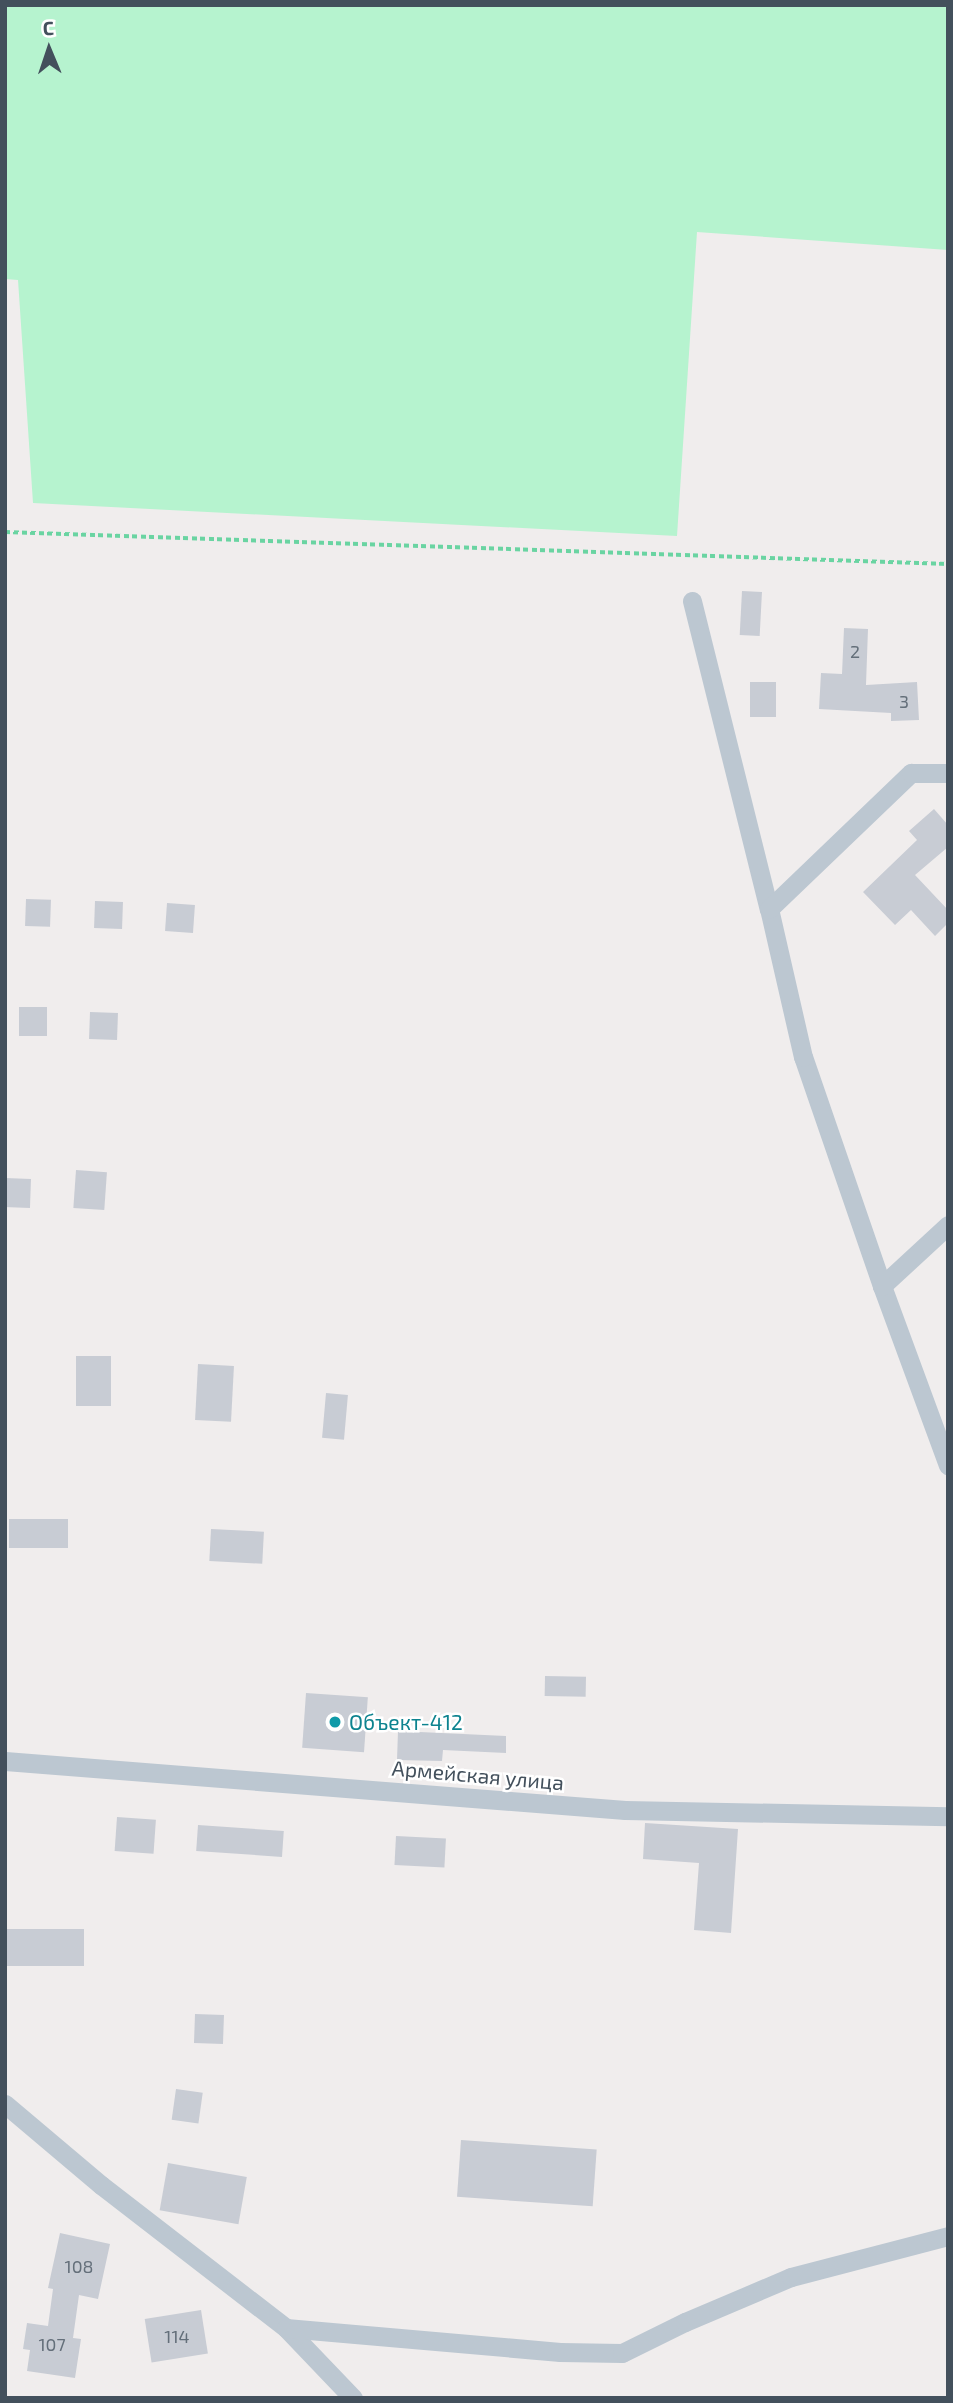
<!DOCTYPE html>
<html>
<head>
<meta charset="utf-8">
<style>
  body { margin:0 }
  #map { position:relative; width:953px; height:2403px; overflow:hidden; background:#f0eded; font-family:"Exo 2",sans-serif }
  div>[style] { position:absolute }
  .green>* { inset:0; background:#b6f3cf }
  .building>* { inset:0; background:#c8ccd4; transform-origin:0 0 }
  .path>* { height:3.5px; margin-top:-1.75px; transform-origin:0; background:repeating-linear-gradient(90deg,#6ad4a2 0 5px,transparent 0 8.5px) }
  .street>* { height:19px; margin:-9.5px; padding:0 9.5px; transform-origin:9.5px; border-radius:9.5px; background:#bcc7d1 }
  .dots>* { width:19px; height:19px; translate:-50% -50%; box-sizing:border-box; border:4px solid #fff; border-radius:50% }
  span { translate:-50% -50%; white-space:nowrap; text-align:center; line-height:1.15; -webkit-text-stroke:5px #fff; paint-order:stroke }
  .number-label { font-size:18px; color:#646f7a }
  .number-label span { -webkit-text-stroke-width:0 }
  .culture-label { font-size:21px; color:#0d838f }
  .left { translate:0 -50%; text-align:left }
  .street-label { font-size:21px; color:#43505c }
  .frame { position:absolute; inset:0; border:7px solid #43505c; pointer-events:none }
  .north { position:absolute; left:14px; top:14px; width:70px; height:70px; -webkit-text-stroke:5px #fff; paint-order:stroke; rotate:358deg; font-size:19px; font-weight:700; line-height:28px; text-align:center; color:#43505c }
  .north::after { content:''; display:block; margin:auto; width:24px; height:32px; background:#43505c; clip-path:polygon(50% 0,100% 100%,50% 72%,0 100%) }
</style>
</head>
<body>
<div id="map">
  <div class="green">
    <div style="clip-path:polygon(5px 5px,948px 5px,948px 250px,697px 232px,677px 536px,33px 503px,18px 280px,5px 279px)"></div>
  </div>
  <div class="building">
    <div style="left:742px;top:591px;width:20px;height:44px;rotate:3deg"></div>
    <div style="clip-path:polygon(844px 628px,868px 629px,866px 685px,917px 682px,919px 720px,891px 721px,891px 713px,819px 709px,821px 673px,842px 674px)"></div>
    <div style="left:750px;top:682px;width:26px;height:35px"></div>
    <div style="clip-path:polygon(934px 809px,948px 825px,948px 847px,915px 875px,948px 910px,948px 923px,935px 936px,911px 910px,895px 925px,863px 892px,917px 840px,909px 831px)"></div>
    <div style="left:26px;top:899px;width:25px;height:27px;rotate:2deg"></div>
    <div style="left:95px;top:901px;width:28px;height:27px;rotate:2deg"></div>
    <div style="left:167px;top:903px;width:28px;height:28px;rotate:4deg"></div>
    <div style="left:19px;top:1007px;width:28px;height:29px"></div>
    <div style="left:90px;top:1012px;width:28px;height:27px;rotate:2deg"></div>
    <div style="left:76px;top:1170px;width:31px;height:38px;rotate:4deg"></div>
    <div style="left:5px;top:1178px;width:26px;height:29px;rotate:2deg"></div>
    <div style="left:76px;top:1356px;width:35px;height:50px"></div>
    <div style="left:198px;top:1364px;width:36px;height:56px;rotate:3deg"></div>
    <div style="left:326px;top:1393px;width:22px;height:45px;rotate:5deg"></div>
    <div style="left:9px;top:1519px;width:59px;height:29px"></div>
    <div style="left:211px;top:1529px;width:53px;height:32px;rotate:3deg"></div>
    <div style="left:545px;top:1676px;width:41px;height:20px;rotate:1deg"></div>
    <div style="left:306px;top:1693px;width:62px;height:55px;rotate:4deg"></div>
    <div style="clip-path:polygon(398px 1731px,506px 1736px,506px 1753px,443px 1750px,442px 1761px,397px 1760px)"></div>
    <div style="left:117px;top:1817px;width:39px;height:34px;rotate:4deg"></div>
    <div style="clip-path:polygon(645px 1823px,738px 1829px,731px 1933px,694px 1930px,699px 1863px,643px 1859px)"></div>
    <div style="left:198px;top:1825px;width:86px;height:26px;rotate:4deg"></div>
    <div style="left:396px;top:1836px;width:50px;height:29px;rotate:3deg"></div>
    <div style="left:5px;top:1929px;width:79px;height:37px"></div>
    <div style="left:195px;top:2014px;width:29px;height:29px;rotate:2deg"></div>
    <div style="left:176px;top:2089px;width:27px;height:31px;rotate:8deg"></div>
    <div style="left:461px;top:2140px;width:136px;height:57px;rotate:4deg"></div>
    <div style="left:168px;top:2163px;width:80px;height:48px;rotate:10deg"></div>
    <div style="clip-path:polygon(60px 2233px,110px 2244px,98px 2299px,79px 2295px,73px 2338px,81px 2339px,75px 2378px,27px 2371px,30px 2350px,23px 2349px,27px 2323px,48px 2326px,53px 2289px,48px 2288px)"></div>
    <div style="left:201px;top:2310px;width:44px;height:57px;rotate:81deg"></div>
  </div>
  <div class="path">
    <div style="left:5px;top:532px;width:944px;rotate:1.94deg"></div>
  </div>
  <div class="street">
    <div style="left:692px;top:601px;width:317px;rotate:76deg"></div>
    <div style="left:948px;top:1225px;width:90px;rotate:137.3deg"></div>
    <div style="left:882px;top:1286px;width:191px;rotate:69.8deg"></div>
    <div style="left:882px;top:1286px;width:242px;rotate:-109deg"></div>
    <div style="left:803px;top:1057px;width:152px;rotate:-102.9deg"></div>
    <div style="left:769px;top:909px;width:197px;rotate:-43.8deg"></div>
    <div style="left:911px;top:773px;width:37px"></div>
    <div style="left:5px;top:1761px;width:622px;rotate:4.52deg"></div>
    <div style="left:625px;top:1810px;width:323px;rotate:1.1deg"></div>
    <div style="left:5px;top:2104px;width:126px;rotate:40.2deg"></div>
    <div style="left:101px;top:2185px;width:234px;rotate:37.7deg"></div>
    <div style="left:286px;top:2328px;width:97px;rotate:46.3deg"></div>
    <div style="left:286px;top:2328px;width:275px;rotate:5deg"></div>
    <div style="left:560px;top:2352px;width:62px;rotate:0.9deg"></div>
    <div style="left:622px;top:2353px;width:70px;rotate:-26.2deg"></div>
    <div style="left:685px;top:2322px;width:115px;rotate:-23deg"></div>
    <div style="left:791px;top:2277px;width:162px;rotate:-14.6deg"></div>
  </div>
  <div class="dots">
    <div style="left:335px;top:1722px;background:#0f9aa8"></div>
  </div>
  <div class="number-label">
    <span style="left:855px;top:651px">2</span>
    <span style="left:904px;top:701px">3</span>
    <span style="left:79px;top:2266px">108</span>
    <span style="left:177px;top:2336px">114</span>
    <span style="left:52px;top:2344px">107</span>
  </div>
  <div class="culture-label">
    <span class="left" style="left:349px;top:1722px">Объект-412</span>
  </div>
  <div class="street-label">
    <span style="left:478px;top:1775px;rotate:5deg">Армейская улица</span>
  </div>
  <div class="frame"></div>
  <div class="north">С</div>
</div>
</body>
</html>
